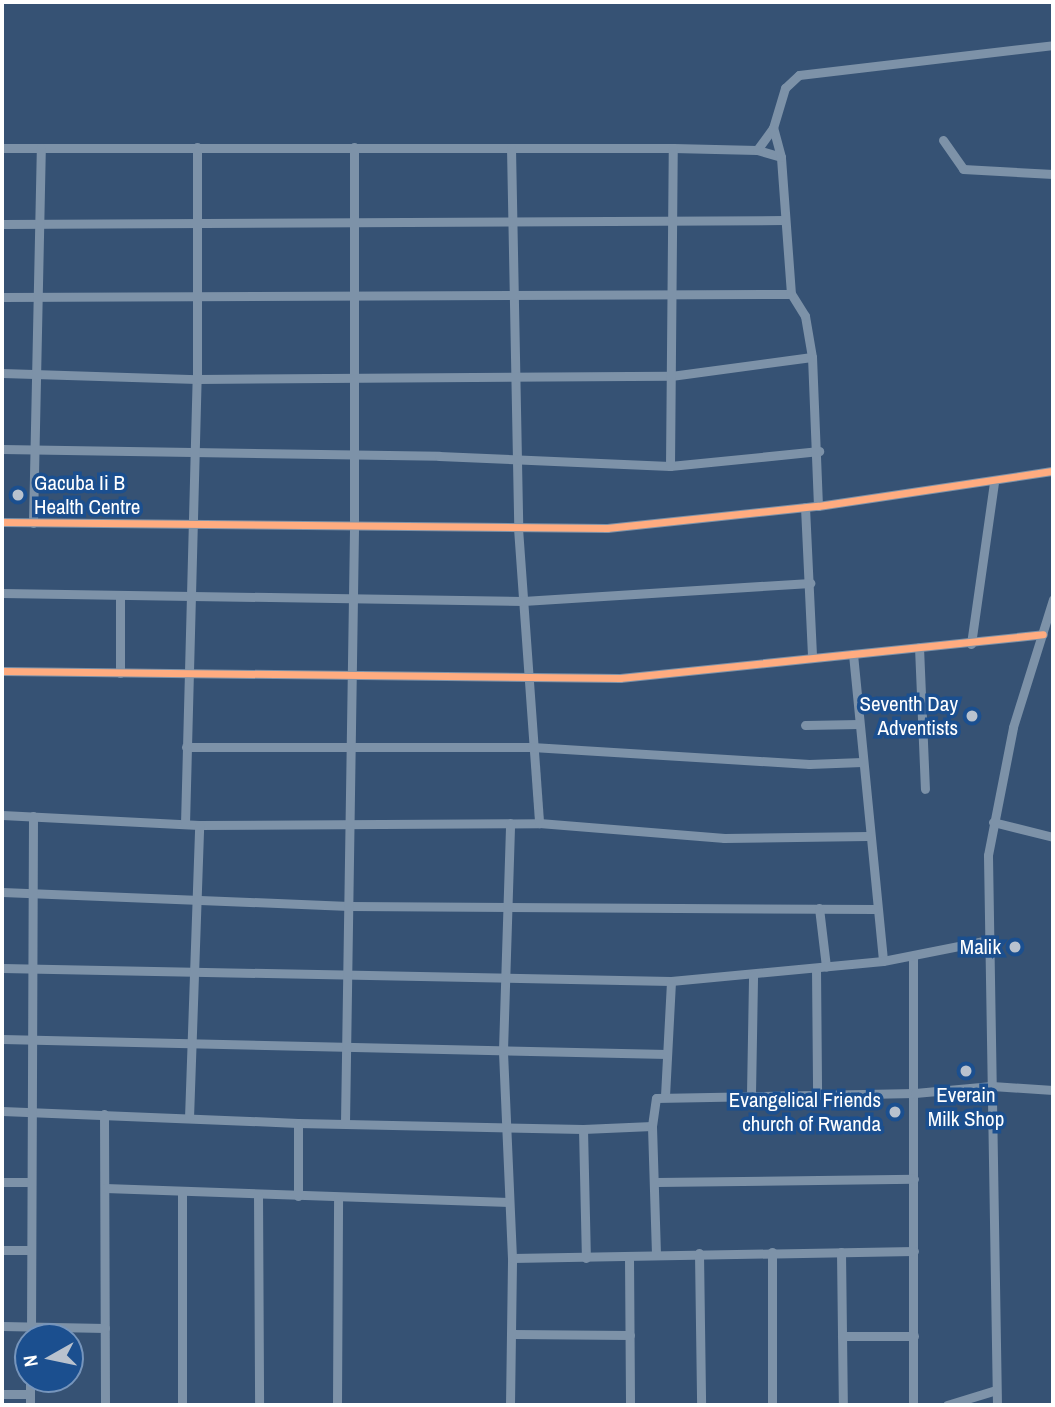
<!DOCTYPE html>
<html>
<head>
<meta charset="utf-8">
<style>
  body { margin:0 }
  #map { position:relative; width:1055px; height:1407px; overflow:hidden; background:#365274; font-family:"Archivo Narrow",sans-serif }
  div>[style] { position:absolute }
  .minor>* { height:9px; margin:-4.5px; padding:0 4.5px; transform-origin:4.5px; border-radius:4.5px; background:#7d92a8 }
  .cycleway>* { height:7px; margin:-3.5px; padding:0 3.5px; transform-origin:3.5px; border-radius:3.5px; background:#ffac80 }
  .dots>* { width:19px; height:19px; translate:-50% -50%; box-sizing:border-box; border:4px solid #1b4f8f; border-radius:50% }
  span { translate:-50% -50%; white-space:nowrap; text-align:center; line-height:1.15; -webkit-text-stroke:7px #1b4f8f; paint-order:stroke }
  .poi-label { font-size:21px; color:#fff }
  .left { translate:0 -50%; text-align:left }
  .right { translate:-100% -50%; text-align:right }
  .frame { position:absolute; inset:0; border:4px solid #fff; pointer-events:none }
  .north { position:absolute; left:14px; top:1323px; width:70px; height:70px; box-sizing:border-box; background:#1b4f8f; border:2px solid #7695bc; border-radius:50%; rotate:261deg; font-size:19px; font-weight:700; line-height:28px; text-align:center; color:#fff }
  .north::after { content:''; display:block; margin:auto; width:24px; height:32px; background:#b9c2ce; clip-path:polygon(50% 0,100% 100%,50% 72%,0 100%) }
</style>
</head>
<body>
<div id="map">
  <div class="minor">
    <div style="left:943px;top:140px;width:35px;rotate:55deg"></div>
    <div style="left:963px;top:169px;width:90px;rotate:3.2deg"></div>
    <div style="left:2px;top:148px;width:671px"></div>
    <div style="left:673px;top:148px;width:84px;rotate:1.4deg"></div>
    <div style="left:757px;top:150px;width:25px;rotate:16deg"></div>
    <div style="left:511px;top:148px;width:380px;rotate:88.9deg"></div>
    <div style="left:518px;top:528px;width:296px;rotate:85.9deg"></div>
    <div style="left:757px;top:150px;width:27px;rotate:-54deg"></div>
    <div style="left:2px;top:224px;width:782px;rotate:-0.29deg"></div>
    <div style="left:2px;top:297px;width:789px;rotate:-0.22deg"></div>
    <div style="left:2px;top:373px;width:195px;rotate:1.8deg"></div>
    <div style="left:197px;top:379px;width:474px;rotate:-0.4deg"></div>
    <div style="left:671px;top:376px;width:142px;rotate:-7.7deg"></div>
    <div style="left:2px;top:449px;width:437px;rotate:0.9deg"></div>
    <div style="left:439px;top:456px;width:231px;rotate:2.5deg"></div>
    <div style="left:670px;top:466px;width:150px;rotate:-5.7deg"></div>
    <div style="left:670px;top:466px;width:318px;rotate:-89.5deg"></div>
    <div style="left:818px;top:506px;width:149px;rotate:-92.3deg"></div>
    <div style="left:812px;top:357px;width:42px;rotate:-99.7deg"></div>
    <div style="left:805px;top:316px;width:26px;rotate:-122deg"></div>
    <div style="left:791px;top:294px;width:137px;rotate:-94.2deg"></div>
    <div style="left:781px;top:157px;width:30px;rotate:-105deg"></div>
    <div style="left:773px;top:128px;width:42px;rotate:-73.3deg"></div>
    <div style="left:785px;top:88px;width:19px;rotate:-43deg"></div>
    <div style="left:799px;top:75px;width:256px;rotate:-6.7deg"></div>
    <div style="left:805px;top:507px;width:150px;rotate:87.3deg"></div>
    <div style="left:2px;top:522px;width:605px;rotate:0.57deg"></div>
    <div style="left:607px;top:528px;width:212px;rotate:-6deg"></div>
    <div style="left:818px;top:506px;width:238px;rotate:-8.5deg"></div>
    <div style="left:33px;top:523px;width:375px;rotate:-88.8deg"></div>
    <div style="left:2px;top:593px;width:521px;rotate:0.88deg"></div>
    <div style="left:523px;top:601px;width:288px;rotate:-3.6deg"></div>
    <div style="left:971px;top:644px;width:164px;rotate:-81.9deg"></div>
    <div style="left:919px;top:647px;width:142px;rotate:87.6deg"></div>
    <div style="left:853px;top:654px;width:308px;rotate:84.4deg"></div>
    <div style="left:2px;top:671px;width:618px;rotate:0.65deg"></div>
    <div style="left:620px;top:678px;width:425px;rotate:-5.9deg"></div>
    <div style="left:120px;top:673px;width:78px;rotate:-90deg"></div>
    <div style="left:805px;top:725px;width:54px;rotate:-1.1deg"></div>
    <div style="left:186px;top:747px;width:346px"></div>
    <div style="left:532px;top:747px;width:278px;rotate:3.5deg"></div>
    <div style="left:809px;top:764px;width:53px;rotate:-2.2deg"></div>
    <div style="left:2px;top:815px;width:197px;rotate:2.9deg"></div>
    <div style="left:199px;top:825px;width:340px;rotate:-0.3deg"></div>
    <div style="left:539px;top:823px;width:186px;rotate:4.6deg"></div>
    <div style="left:724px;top:838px;width:144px;rotate:-0.8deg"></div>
    <div style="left:993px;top:822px;width:62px;rotate:14deg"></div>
    <div style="left:185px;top:824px;width:445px;rotate:-88.5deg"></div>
    <div style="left:197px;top:379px;width:232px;rotate:-90deg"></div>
    <div style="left:2px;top:892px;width:347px;rotate:2.3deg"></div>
    <div style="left:349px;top:906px;width:526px;rotate:0.33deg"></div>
    <div style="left:819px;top:908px;width:59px;rotate:83.2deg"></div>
    <div style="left:913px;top:956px;width:449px;rotate:90deg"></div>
    <div style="left:2px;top:968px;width:669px;rotate:1.11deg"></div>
    <div style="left:671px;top:981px;width:213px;rotate:-5.4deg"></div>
    <div style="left:883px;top:961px;width:108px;rotate:-11.2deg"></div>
    <div style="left:816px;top:968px;width:125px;rotate:89.5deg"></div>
    <div style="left:2px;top:1039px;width:665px;rotate:1.29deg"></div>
    <div style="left:751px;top:1094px;width:119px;rotate:-89deg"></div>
    <div style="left:665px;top:1096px;width:115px;rotate:-87deg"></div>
    <div style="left:2px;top:1111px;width:296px;rotate:2.3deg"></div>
    <div style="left:298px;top:1123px;width:285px;rotate:1.2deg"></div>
    <div style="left:583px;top:1129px;width:69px;rotate:-2.5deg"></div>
    <div style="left:104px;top:1114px;width:291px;rotate:89.8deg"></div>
    <div style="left:189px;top:1118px;width:293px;rotate:-88deg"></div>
    <div style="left:298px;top:1123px;width:73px;rotate:90deg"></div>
    <div style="left:345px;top:1123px;width:596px;rotate:-89.13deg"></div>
    <div style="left:354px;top:527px;width:380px;rotate:-90deg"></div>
    <div style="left:583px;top:1129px;width:129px;rotate:88.7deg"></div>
    <div style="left:2px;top:1182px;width:29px"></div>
    <div style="left:656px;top:1182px;width:258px;rotate:-0.7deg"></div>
    <div style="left:105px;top:1188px;width:404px;rotate:2deg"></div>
    <div style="left:182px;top:1191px;width:214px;rotate:90deg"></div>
    <div style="left:258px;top:1194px;width:211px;rotate:89.7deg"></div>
    <div style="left:2px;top:1250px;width:29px"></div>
    <div style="left:841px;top:1252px;width:153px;rotate:89.3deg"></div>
    <div style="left:699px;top:1253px;width:152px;rotate:89.2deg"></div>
    <div style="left:656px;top:1254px;width:128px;rotate:-91.8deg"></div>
    <div style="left:652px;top:1126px;width:28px;rotate:-82deg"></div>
    <div style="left:656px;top:1098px;width:259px;rotate:-1.1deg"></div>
    <div style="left:915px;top:1093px;width:77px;rotate:-5.2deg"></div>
    <div style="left:992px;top:1086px;width:61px;rotate:3.8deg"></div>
    <div style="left:629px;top:1257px;width:148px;rotate:89.6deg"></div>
    <div style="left:512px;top:1258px;width:402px;rotate:-1deg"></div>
    <div style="left:2px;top:1326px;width:103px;rotate:1.1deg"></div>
    <div style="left:512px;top:1334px;width:118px;rotate:0.5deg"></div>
    <div style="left:842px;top:1336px;width:72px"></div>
    <div style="left:31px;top:1337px;width:521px;rotate:-89.78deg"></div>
    <div style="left:2px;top:1394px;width:28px"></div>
    <div style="left:30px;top:1405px;width:26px;rotate:-90deg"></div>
    <div style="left:337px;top:1405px;width:207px;rotate:-89.7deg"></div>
    <div style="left:510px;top:1405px;width:147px;rotate:-89.2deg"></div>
    <div style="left:512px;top:1258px;width:208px;rotate:-92.5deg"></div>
    <div style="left:503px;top:1050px;width:227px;rotate:-88.2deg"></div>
    <div style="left:772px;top:1405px;width:153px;rotate:-90deg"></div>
    <div style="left:947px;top:1405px;width:51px;rotate:-17deg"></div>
    <div style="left:997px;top:1405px;width:550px;rotate:-90.94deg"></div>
    <div style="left:988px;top:855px;width:130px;rotate:-78.9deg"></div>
    <div style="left:1013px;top:727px;width:134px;rotate:-72.6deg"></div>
  </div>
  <div class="cycleway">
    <div style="left:2px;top:522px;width:605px;rotate:0.57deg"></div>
    <div style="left:607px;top:528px;width:212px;rotate:-6deg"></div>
    <div style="left:818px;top:506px;width:238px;rotate:-8.5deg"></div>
    <div style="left:2px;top:671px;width:618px;rotate:0.65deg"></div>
    <div style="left:620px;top:678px;width:425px;rotate:-5.9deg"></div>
  </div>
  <div class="dots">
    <div style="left:18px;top:495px;background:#b9c2ce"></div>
    <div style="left:972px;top:716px;background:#b9c2ce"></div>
    <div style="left:1015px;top:947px;background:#b9c2ce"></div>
    <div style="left:966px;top:1071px;background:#b9c2ce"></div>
    <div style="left:895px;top:1112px;background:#b9c2ce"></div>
  </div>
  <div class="poi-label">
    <span class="left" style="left:34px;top:495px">Gacuba Ii B<br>Health Centre</span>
    <span class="right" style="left:958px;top:716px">Seventh Day<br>Adventists</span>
    <span class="right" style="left:1001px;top:947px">Malik</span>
    <span style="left:966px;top:1107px">Everain<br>Milk Shop</span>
    <span class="right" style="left:881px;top:1112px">Evangelical Friends<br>church of Rwanda</span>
  </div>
  <div class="frame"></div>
  <div class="north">N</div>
</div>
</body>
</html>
